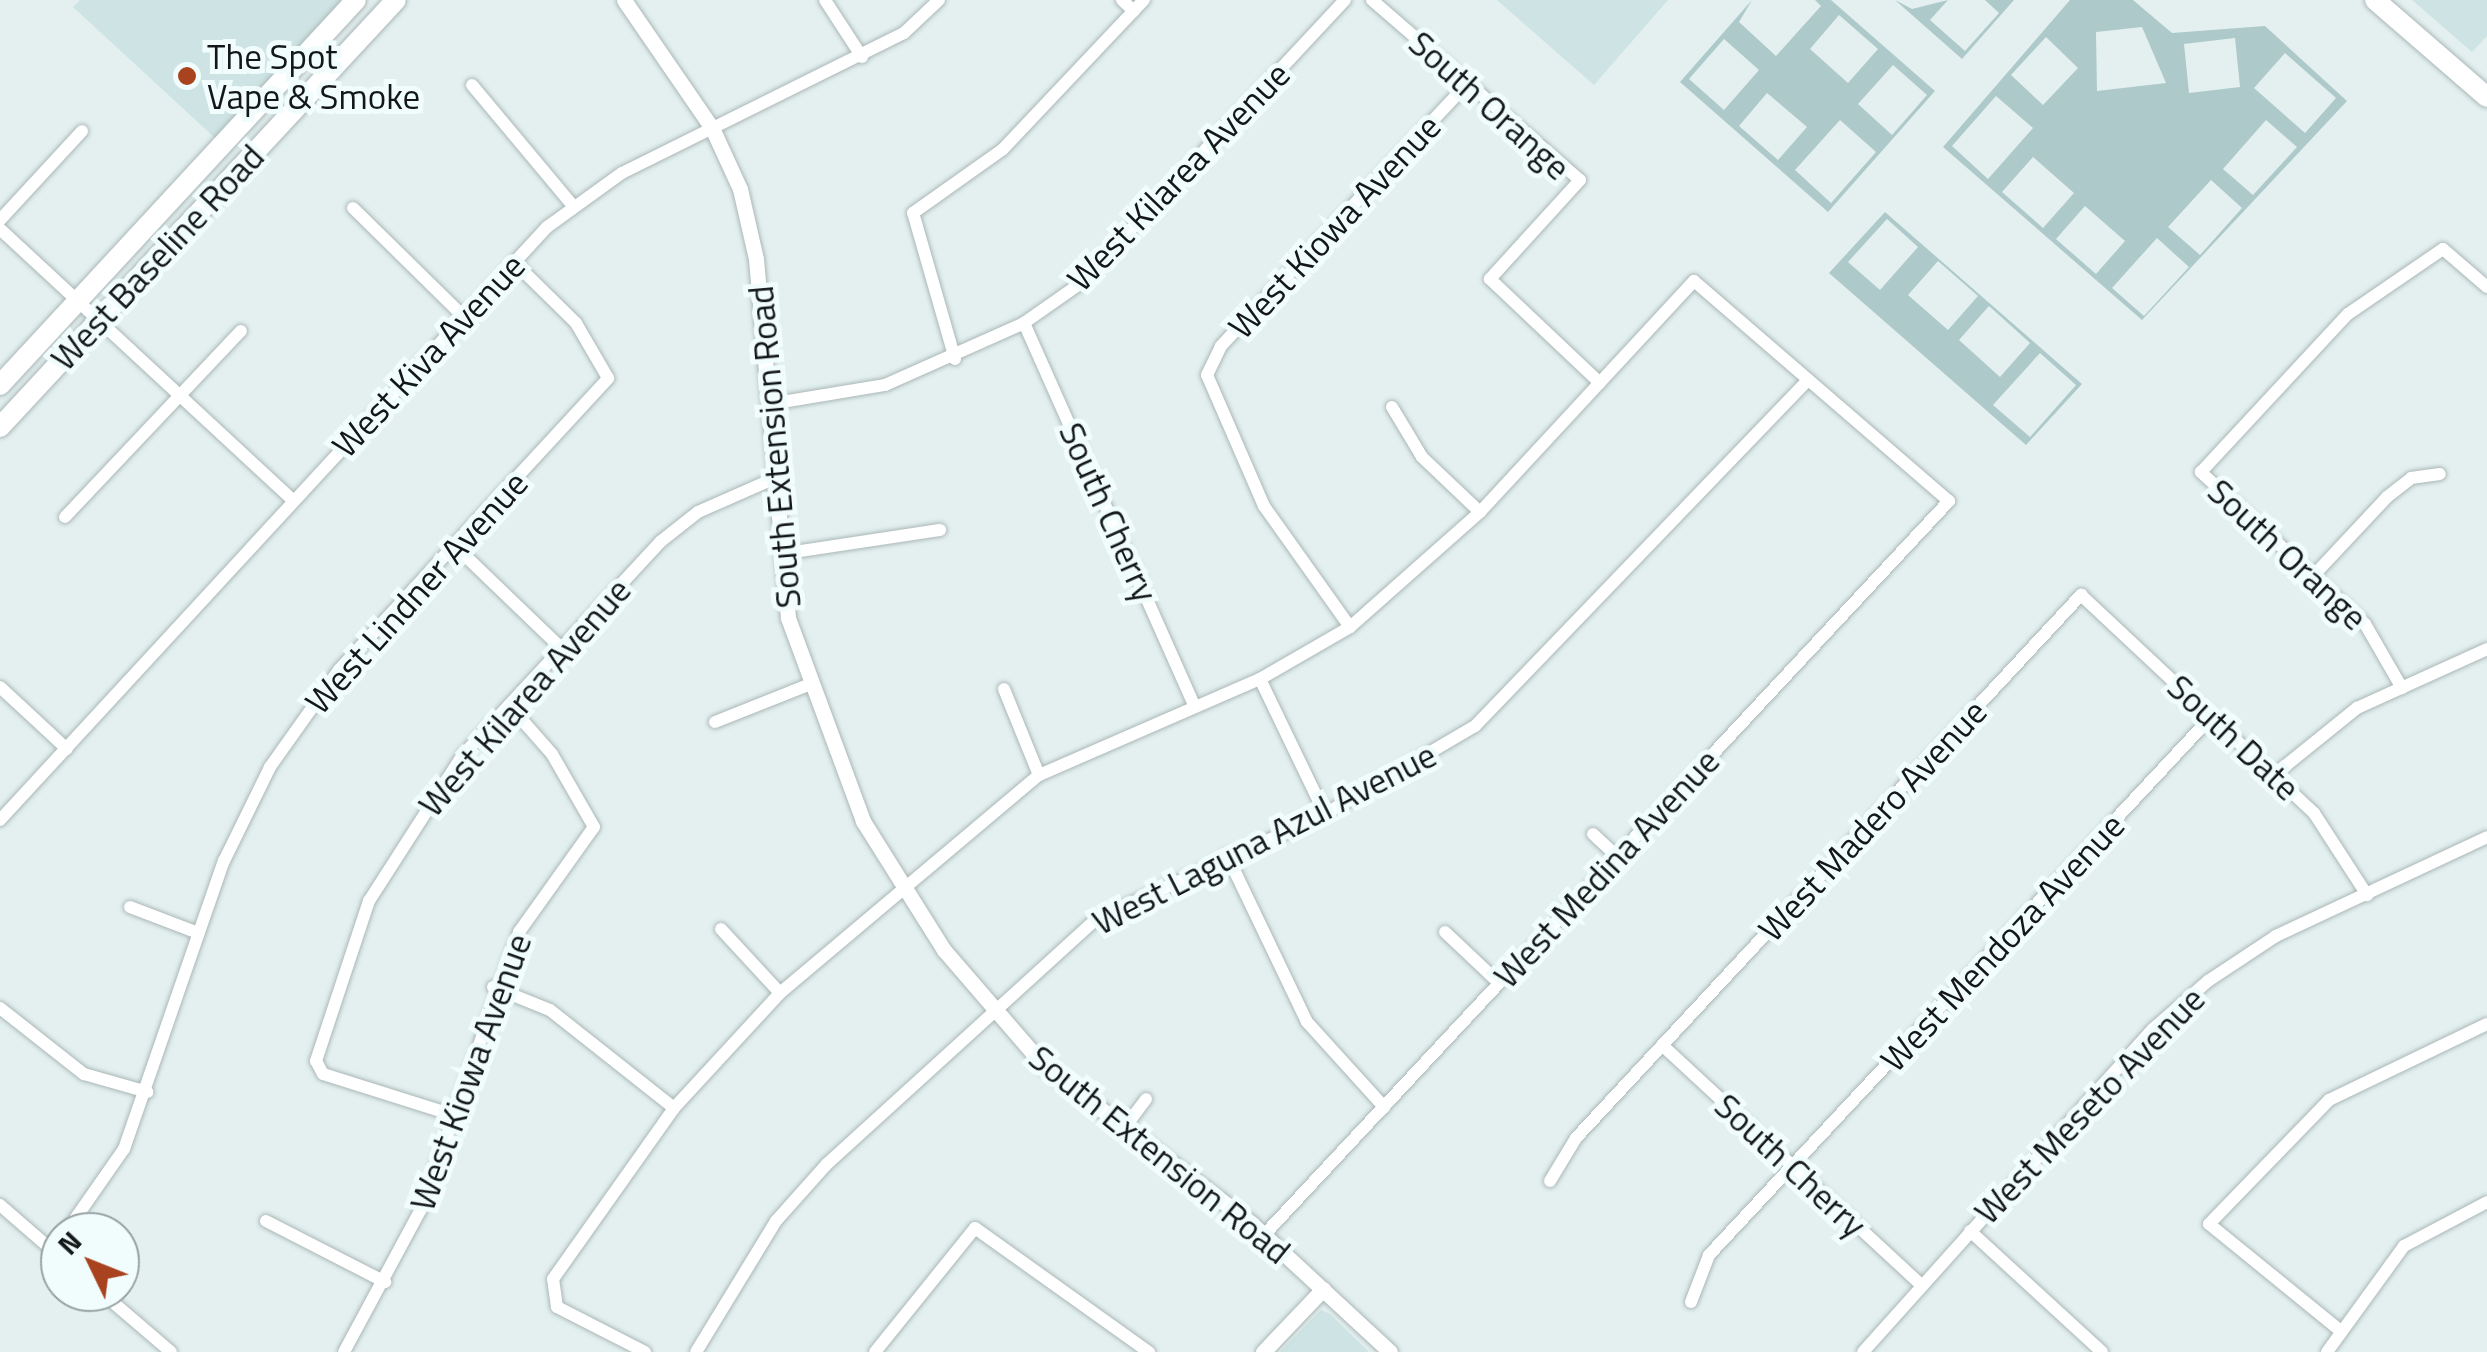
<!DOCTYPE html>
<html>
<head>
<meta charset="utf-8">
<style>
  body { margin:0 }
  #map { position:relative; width:2487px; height:1352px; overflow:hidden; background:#e4f0f0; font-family:"Titillium Web",sans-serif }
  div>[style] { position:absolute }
  .built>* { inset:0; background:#cee3e3 }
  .green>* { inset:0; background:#aec9c9 }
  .roads { filter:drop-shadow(0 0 2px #abb7b7) drop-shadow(0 0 2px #abb7b7) }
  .minor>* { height:12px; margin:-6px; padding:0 6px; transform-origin:6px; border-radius:6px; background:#fff }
  .tertiary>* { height:15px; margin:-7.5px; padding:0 7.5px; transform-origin:7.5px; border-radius:7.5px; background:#fff }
  .primary>* { height:20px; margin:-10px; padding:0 10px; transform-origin:10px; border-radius:10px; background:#fff }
  .dots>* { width:28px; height:28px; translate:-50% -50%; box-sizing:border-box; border:5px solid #f1fdfd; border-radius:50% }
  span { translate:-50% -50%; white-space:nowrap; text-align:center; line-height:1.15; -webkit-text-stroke:10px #f1fdfd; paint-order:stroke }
  .poi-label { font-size:35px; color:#131717 }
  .left { translate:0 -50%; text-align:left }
  .street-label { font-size:35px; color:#131717 }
  .north { position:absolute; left:40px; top:1212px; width:100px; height:100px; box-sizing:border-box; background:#f1fdfd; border:2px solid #98a1a1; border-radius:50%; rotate:313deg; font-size:28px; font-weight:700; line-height:40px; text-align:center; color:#131717 }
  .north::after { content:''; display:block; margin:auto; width:35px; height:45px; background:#a9421f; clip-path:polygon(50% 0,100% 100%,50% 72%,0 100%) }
</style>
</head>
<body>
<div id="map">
  <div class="built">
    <div style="clip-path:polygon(80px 0,342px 0,215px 138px,73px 7px)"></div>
    <div style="clip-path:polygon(1497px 0,1668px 0,1594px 85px)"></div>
    <div style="clip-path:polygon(2412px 0,2487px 0,2487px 36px,2472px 52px)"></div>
    <div style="clip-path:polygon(1321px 1310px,1330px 1314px,1369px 1352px,1280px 1352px)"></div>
  </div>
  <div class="green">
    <div style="clip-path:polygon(evenodd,1752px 0,1739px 22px,1776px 56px,1821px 6px,1815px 0,1831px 0,1935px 91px,1828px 212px,1680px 82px,1752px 0,1839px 15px,1878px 49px,1848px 83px,1810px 49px,1839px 15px,1752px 0,1724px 39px,1759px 70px,1724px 110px,1689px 79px,1724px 39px,1752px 0,1893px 65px,1927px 95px,1892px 135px,1858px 104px,1893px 65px,1752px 0,1767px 93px,1807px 127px,1778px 160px,1739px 126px,1767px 93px,1752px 0,1840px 120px,1876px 152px,1831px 203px,1795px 170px,1840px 120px)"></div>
    <div style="clip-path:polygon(1895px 0,1912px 9px,1948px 0,1930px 20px,1965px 51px,1999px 13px,1985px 0,2014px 0,1962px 59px)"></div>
    <div style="clip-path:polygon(evenodd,2070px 0,2133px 0,2172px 33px,2265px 26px,2347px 101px,2142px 320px,1943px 147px,2070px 0,2142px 27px,2166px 83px,2097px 91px,2096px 32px,2142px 27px,2070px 0,2046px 37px,2078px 68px,2043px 105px,2011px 75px,2046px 37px,2070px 0,2235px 38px,2240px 87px,2189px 93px,2184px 44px,2235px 38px,2070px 0,2285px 53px,2336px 98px,2305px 133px,2254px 88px,2285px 53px,2070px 0,1996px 96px,2033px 128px,1988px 179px,1952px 146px,1996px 96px,2070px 0,2266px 120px,2297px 147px,2253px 195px,2223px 169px,2266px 120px,2070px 0,2033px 157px,2074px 193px,2043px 228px,2002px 192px,2033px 157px,2070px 0,2211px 180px,2242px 208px,2200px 255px,2168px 227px,2211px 180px,2070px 0,2085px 206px,2125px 241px,2096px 274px,2056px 239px,2085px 206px,2070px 0,2157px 238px,2189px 267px,2144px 316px,2112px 288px,2157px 238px)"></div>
    <div style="clip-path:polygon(evenodd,1885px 212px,2082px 384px,2026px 445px,1829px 273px,1885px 212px,1887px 219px,1918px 247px,1880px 290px,1848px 262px,1887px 219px,1885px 212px,1938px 261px,1978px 296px,1948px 330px,1908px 295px,1938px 261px,1885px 212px,1989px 306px,2030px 343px,2000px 377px,1959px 340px,1989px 306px,1885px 212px,2040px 353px,2076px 385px,2030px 437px,1993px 405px,2040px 353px)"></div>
  </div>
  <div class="roads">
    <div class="minor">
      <div style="left:825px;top:0;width:68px;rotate:57deg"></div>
      <div style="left:1122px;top:0;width:16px;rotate:43deg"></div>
      <div style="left:1372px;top:0;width:275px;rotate:40.9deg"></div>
      <div style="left:1580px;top:180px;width:134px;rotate:132.3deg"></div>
      <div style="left:1490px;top:279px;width:151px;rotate:43.4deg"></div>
      <div style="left:472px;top:85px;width:158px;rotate:50.1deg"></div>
      <div style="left:353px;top:208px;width:154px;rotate:44.5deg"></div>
      <div style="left:0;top:220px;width:121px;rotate:-47.3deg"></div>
      <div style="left:0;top:229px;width:399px;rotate:42.8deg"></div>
      <div style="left:1024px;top:323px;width:414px;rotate:66deg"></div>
      <div style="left:955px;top:359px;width:152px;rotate:-106deg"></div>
      <div style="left:913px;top:213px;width:110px;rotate:-35.4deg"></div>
      <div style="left:1003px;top:149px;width:205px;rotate:-46.6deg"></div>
      <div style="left:770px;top:404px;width:117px;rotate:-9.4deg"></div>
      <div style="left:885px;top:385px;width:152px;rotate:-24deg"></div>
      <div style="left:1024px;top:323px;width:70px;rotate:-35.1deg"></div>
      <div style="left:1081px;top:283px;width:387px;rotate:-47deg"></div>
      <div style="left:1392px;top:407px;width:58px;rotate:59deg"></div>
      <div style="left:1422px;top:457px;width:80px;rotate:43.5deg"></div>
      <div style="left:65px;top:517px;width:256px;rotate:-46.6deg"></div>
      <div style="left:454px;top:545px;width:150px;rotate:43.9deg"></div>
      <div style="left:781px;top:554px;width:161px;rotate:-8.6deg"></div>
      <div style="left:2315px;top:574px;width:105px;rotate:-46.9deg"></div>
      <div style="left:2387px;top:497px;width:31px;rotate:-38deg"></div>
      <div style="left:2411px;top:478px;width:29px;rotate:-8deg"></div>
      <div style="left:1350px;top:627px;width:148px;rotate:-125.4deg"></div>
      <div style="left:1264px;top:506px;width:143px;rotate:-113.5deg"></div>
      <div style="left:1207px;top:375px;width:32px;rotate:-64deg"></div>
      <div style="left:1221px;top:346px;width:361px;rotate:-46.8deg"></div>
      <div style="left:1260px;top:679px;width:150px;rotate:64.3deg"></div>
      <div style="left:0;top:687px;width:91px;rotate:42.8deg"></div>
      <div style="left:2402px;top:688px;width:74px;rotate:-120deg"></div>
      <div style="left:2365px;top:624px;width:224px;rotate:-137.2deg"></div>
      <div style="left:2201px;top:472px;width:216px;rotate:-47.1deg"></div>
      <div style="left:2348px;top:314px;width:115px;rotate:-34.4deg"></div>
      <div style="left:2443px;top:249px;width:58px;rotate:40.8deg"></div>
      <div style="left:1004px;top:689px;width:93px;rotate:67.9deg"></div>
      <div style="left:715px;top:722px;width:100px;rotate:-21.7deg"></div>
      <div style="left:2274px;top:775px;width:107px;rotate:-38.9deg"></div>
      <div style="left:2357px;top:708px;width:143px;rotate:-24.4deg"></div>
      <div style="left:0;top:820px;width:807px;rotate:-47.31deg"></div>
      <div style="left:547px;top:227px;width:92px;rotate:-35.8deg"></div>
      <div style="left:622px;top:173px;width:315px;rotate:-26.4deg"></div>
      <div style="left:904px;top:33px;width:48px;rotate:-43.3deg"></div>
      <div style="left:1593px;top:834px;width:33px;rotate:43deg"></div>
      <div style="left:1227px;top:855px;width:185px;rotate:64.4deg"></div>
      <div style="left:1307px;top:1022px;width:115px;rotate:47.8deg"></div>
      <div style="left:130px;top:907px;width:73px;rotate:20.9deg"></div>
      <div style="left:721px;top:929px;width:87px;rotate:47.3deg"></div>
      <div style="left:1445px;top:932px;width:74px;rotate:43.4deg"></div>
      <div style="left:493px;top:987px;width:61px;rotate:22deg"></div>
      <div style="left:550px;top:1010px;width:158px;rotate:38.3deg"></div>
      <div style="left:0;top:1008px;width:107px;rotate:38.2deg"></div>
      <div style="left:84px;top:1074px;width:66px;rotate:15.9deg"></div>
      <div style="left:1662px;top:1045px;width:352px;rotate:42.8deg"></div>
      <div style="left:450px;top:1114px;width:133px;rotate:-162.5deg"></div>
      <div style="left:323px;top:1074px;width:15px;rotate:-118deg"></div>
      <div style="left:316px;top:1061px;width:169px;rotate:-71.7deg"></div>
      <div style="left:369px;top:901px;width:172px;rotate:-57.3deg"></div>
      <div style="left:462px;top:756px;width:292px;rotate:-47.2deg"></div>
      <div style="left:660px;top:542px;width:48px;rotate:-38.3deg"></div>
      <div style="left:698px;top:512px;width:80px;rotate:-23.7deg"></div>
      <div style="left:1122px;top:1131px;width:40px;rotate:-53deg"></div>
      <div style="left:1550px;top:1181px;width:50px;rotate:-58.8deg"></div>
      <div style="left:1576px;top:1138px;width:742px;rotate:-47.08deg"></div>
      <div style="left:2081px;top:595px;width:319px;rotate:43.1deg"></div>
      <div style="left:2314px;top:813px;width:98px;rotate:57.1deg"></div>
      <div style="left:0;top:1205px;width:79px;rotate:40.9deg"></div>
      <div style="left:266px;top:1221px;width:134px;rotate:27.1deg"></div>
      <div style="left:1970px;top:1231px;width:179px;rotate:42.5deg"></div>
      <div style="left:66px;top:1232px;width:101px;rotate:-55.1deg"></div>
      <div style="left:124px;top:1149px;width:305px;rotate:-70.9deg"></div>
      <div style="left:224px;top:861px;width:105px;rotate:-63.9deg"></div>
      <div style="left:270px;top:767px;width:119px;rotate:-54.6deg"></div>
      <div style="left:339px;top:670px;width:397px;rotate:-47.3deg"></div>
      <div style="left:608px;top:378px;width:64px;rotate:-120.2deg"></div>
      <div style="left:576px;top:323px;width:87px;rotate:-135.5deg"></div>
      <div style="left:101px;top:1292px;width:92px;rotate:40.6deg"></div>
      <div style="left:1691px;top:1302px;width:50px;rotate:-69deg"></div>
      <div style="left:1709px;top:1255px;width:737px;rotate:-46.98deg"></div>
      <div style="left:2337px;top:1328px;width:165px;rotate:-140.9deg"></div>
      <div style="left:2209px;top:1224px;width:173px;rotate:-45.9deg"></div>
      <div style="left:2329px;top:1100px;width:175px;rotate:-25.7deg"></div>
      <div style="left:344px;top:1352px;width:162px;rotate:-61.7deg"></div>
      <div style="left:421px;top:1209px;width:294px;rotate:-70.5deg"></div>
      <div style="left:519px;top:932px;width:129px;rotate:-54.5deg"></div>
      <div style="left:594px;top:827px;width:84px;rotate:-119.9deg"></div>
      <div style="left:552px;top:754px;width:65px;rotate:-131.3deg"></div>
      <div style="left:645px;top:1352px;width:99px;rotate:-152.9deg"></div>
      <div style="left:557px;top:1307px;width:28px;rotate:-98deg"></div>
      <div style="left:553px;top:1279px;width:209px;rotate:-54.7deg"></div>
      <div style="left:674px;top:1108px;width:156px;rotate:-47.3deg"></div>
      <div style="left:780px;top:993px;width:339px;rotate:-40.1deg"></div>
      <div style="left:1039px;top:775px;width:241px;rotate:-23.5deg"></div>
      <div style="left:1260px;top:679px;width:104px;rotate:-30deg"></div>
      <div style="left:1350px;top:627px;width:174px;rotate:-41.5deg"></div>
      <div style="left:1480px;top:512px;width:315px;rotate:-47.2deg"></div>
      <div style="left:1694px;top:281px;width:337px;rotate:40.8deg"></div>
      <div style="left:1949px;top:501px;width:1004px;rotate:133.02deg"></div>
      <div style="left:696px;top:1352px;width:153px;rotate:-58.6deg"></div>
      <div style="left:776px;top:1221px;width:76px;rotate:-48.2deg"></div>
      <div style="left:827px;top:1164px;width:362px;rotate:-42.3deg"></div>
      <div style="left:1095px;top:920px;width:253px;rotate:-24.7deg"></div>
      <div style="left:1325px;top:814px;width:174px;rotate:-30.4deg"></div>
      <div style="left:1475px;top:726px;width:480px;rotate:-46.1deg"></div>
      <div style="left:875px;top:1352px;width:159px;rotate:-51.1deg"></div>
      <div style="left:975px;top:1228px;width:214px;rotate:35.5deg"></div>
      <div style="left:1863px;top:1352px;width:434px;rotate:-48.1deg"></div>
      <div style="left:2153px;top:1029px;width:73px;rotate:-41.1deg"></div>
      <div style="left:2208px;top:981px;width:82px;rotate:-33.5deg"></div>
      <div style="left:2276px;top:936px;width:233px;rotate:-25.1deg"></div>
      <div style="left:2327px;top:1352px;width:131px;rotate:-54deg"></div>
      <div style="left:2404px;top:1246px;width:94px;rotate:-27.9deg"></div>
    </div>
    <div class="tertiary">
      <div style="left:624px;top:0;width:155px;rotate:55.5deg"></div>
      <div style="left:712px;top:128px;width:67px;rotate:65.3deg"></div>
      <div style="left:740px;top:189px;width:72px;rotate:77.1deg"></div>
      <div style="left:756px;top:259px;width:360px;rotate:84.9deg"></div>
      <div style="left:788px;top:618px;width:216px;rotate:69.7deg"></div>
      <div style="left:863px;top:821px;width:152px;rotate:57.9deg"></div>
      <div style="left:944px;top:950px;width:153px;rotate:49.2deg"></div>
      <div style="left:1044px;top:1066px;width:261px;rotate:37.2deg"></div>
      <div style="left:1252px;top:1224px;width:188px;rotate:42.8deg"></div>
      <div style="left:1263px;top:1352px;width:87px;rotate:-46.4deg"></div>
    </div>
    <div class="primary">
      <div style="left:2375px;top:0;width:148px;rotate:40.9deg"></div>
      <div style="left:0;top:385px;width:524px;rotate:-47.24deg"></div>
      <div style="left:0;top:427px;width:582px;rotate:-47.16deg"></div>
    </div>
  </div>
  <div class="dots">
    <div style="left:187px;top:76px;background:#a9421f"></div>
  </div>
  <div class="poi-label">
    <span class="left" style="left:207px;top:76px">The Spot<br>Vape &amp; Smoke</span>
  </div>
  <div class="street-label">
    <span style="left:1490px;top:105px;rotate:42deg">South Orange</span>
    <span style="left:1178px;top:176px;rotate:-46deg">West Kilarea Avenue</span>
    <span style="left:1334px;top:226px;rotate:-47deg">West Kiowa Avenue</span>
    <span style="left:157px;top:257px;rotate:-47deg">West Baseline Road</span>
    <span style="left:428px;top:355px;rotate:-47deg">West Kiva Avenue</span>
    <span style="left:774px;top:447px;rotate:-95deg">South Extension Road</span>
    <span style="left:1109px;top:512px;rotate:66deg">South Cherry</span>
    <span style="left:2288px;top:554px;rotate:43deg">South Orange</span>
    <span style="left:416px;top:592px;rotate:-48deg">West Lindner Avenue</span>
    <span style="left:524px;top:697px;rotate:-49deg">West Kilarea Avenue</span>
    <span style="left:2234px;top:737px;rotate:43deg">South Date</span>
    <span style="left:1872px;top:820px;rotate:-47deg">West Madero Avenue</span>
    <span style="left:1264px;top:838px;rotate:-27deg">West Laguna Azul Avenue</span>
    <span style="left:1606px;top:868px;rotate:-47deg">West Medina Avenue</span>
    <span style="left:2002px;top:942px;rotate:-47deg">West Mendoza Avenue</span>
    <span style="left:470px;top:1072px;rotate:-70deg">West Kiowa Avenue</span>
    <span style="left:2089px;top:1105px;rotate:-46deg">West Meseto Avenue</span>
    <span style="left:1160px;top:1154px;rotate:39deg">South Extension Road</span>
    <span style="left:1791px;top:1165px;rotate:43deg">South Cherry</span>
  </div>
  <div class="north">N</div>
</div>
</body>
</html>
